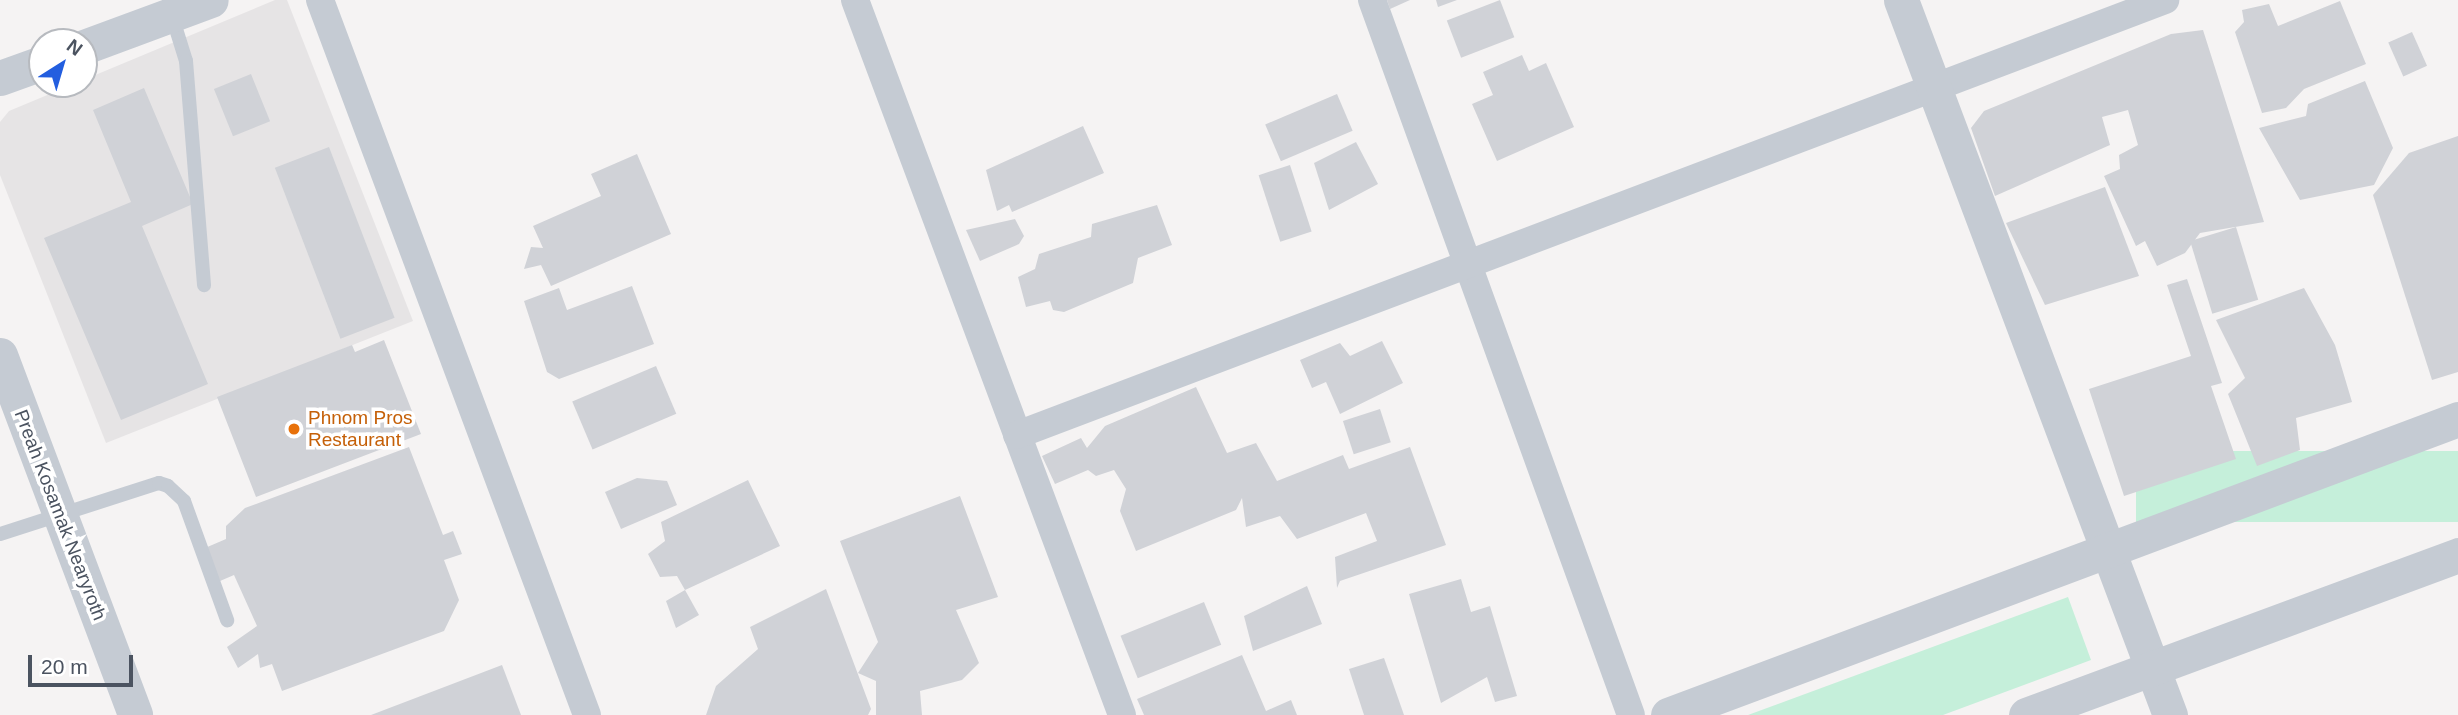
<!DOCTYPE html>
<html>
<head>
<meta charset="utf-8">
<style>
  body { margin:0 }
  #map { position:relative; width:2458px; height:715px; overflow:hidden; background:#f5f3f3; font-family:Arial,sans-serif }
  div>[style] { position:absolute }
  .education>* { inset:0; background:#e6e4e5 }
  .green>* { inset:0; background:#c5efda; transform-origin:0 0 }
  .building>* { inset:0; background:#d0d2d7; transform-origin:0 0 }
  .service>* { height:14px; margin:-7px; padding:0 7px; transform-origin:7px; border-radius:7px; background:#c5cbd3 }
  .minor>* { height:28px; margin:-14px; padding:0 14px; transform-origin:14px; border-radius:14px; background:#c5cbd3 }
  .tertiary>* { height:35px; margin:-17.5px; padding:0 17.5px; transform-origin:17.5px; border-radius:17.5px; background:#c5cbd3 }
  .dots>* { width:19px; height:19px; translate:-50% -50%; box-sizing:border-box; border:4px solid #fff; border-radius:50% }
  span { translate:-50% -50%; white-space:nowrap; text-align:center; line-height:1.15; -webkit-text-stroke:7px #fff; paint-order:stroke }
  .food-label { font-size:19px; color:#c56008 }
  .left { translate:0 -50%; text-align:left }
  .street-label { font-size:19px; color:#4b5360 }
  .north { position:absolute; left:28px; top:28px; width:70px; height:70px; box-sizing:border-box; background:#fff; border:2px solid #b7babf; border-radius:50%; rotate:37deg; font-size:19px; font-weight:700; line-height:28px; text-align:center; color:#4b5360 }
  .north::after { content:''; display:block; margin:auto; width:24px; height:32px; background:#235edf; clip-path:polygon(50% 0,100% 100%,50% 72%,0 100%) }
  .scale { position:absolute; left:28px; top:655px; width:105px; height:32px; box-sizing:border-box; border:4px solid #4b5360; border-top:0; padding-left:9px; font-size:21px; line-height:24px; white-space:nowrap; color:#4b5360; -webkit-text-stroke:5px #fff; paint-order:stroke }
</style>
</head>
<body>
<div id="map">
  <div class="education">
    <div style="clip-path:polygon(275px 0,287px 0,413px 321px,106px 443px,0 175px,0 122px,9px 111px)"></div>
  </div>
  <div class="green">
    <div style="left:2458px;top:451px;width:71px;height:322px;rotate:90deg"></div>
    <div style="clip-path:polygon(2068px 597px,2091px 660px,1943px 715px,1748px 715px)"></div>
  </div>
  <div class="building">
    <div style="clip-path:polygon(1387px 0,1410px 0,1390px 9px)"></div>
    <div style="clip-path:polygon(1436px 0,1457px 0,1438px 7px)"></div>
    <div style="left:1500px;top:0;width:40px;height:57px;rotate:69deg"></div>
    <div style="clip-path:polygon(2340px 1px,2366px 64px,2304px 89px,2286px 108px,2262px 113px,2235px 32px,2244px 22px,2242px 10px,2269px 4px,2278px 26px)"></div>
    <div style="clip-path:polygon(2203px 30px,2264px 222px,2200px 233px,2185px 253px,2157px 266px,2145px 241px,2136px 246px,2104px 176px,2120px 169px,2119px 155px,2138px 145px,2128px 110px,2102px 117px,2110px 145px,1995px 196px,1971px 128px,1984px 111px,2171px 34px)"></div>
    <div style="left:2412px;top:32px;width:37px;height:26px;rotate:66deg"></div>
    <div style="clip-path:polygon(1522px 55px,1529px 71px,1546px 63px,1574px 127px,1497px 161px,1472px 104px,1493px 95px,1483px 72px)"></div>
    <div style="left:251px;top:74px;width:51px;height:40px;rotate:68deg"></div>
    <div style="clip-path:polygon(2365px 81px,2393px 148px,2374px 185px,2300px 200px,2259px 128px,2306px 116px,2308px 104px)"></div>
    <div style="clip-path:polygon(144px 88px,193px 204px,142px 226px,208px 384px,121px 420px,44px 238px,131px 202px,93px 110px)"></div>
    <div style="left:1337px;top:94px;width:40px;height:78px;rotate:67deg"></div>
    <div style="clip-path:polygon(1083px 126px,1104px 173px,1012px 212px,1009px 205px,997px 211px,986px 170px)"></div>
    <div style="clip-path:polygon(2458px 136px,2458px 372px,2432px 380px,2373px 195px,2409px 153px)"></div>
    <div style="clip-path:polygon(1356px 142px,1378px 184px,1329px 210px,1314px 163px)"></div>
    <div style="left:329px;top:147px;width:183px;height:58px;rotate:69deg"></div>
    <div style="clip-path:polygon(637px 154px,671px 234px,551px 286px,541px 265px,524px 269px,531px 247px,543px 248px,533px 226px,601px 196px,591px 174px)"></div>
    <div style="left:1290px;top:165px;width:70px;height:33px;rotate:72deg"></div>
    <div style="clip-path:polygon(2105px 187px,2139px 276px,2045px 305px,2006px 223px)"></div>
    <div style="clip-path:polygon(1157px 205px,1172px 245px,1138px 258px,1133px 283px,1064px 312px,1053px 310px,1050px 301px,1026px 307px,1018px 277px,1035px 269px,1039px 254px,1091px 237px,1092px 224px)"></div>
    <div style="clip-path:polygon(1015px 219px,1024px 236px,1019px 244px,980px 261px,966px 230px)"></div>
    <div style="left:2236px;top:227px;width:76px;height:48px;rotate:73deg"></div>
    <div style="clip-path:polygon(2187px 279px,2222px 383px,2211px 386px,2236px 459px,2124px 496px,2089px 389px,2191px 356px,2167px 285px)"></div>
    <div style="clip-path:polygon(632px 286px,654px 344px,559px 379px,547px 372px,524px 301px,559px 288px,567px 310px)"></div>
    <div style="clip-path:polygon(2304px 288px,2335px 345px,2352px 402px,2296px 418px,2300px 450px,2257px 466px,2228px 394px,2245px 378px,2216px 320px)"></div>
    <div style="clip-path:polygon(384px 340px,421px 434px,256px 497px,217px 397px,352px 345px,355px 352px)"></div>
    <div style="clip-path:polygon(1382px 341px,1403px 383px,1340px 414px,1326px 382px,1312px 388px,1300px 360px,1340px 343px,1350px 356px)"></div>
    <div style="left:656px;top:366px;width:52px;height:91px;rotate:67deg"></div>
    <div style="clip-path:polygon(1196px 387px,1227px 453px,1256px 443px,1277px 481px,1343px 455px,1349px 469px,1410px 447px,1446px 545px,1340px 581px,1337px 588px,1335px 557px,1377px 541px,1366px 513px,1297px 539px,1280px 516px,1246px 527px,1242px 498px,1236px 510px,1136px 551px,1120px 511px,1126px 489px,1154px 478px,1126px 489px,1114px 470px,1096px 476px,1088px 470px,1055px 484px,1042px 456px,1081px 438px,1087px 448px,1105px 426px)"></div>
    <div style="left:1380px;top:409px;width:35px;height:39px;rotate:72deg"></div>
    <div style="clip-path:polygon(409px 447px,443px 535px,453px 531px,462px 554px,444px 560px,459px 600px,444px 631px,282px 691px,272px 664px,260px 668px,258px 654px,238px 668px,227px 647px,257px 626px,234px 575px,220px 581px,205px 548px,226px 539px,226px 526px,245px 508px)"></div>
    <div style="clip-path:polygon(637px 478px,667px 481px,677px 505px,621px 529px,605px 492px)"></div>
    <div style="clip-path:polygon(748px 480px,780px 546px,685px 590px,677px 576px,660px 577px,648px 554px,665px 541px,661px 522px)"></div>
    <div style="clip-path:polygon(960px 496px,998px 597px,956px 610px,979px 663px,962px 680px,920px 691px,922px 715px,876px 715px,876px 681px,858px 673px,878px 642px,840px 541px)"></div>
    <div style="clip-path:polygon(1461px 579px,1471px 612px,1490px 606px,1517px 696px,1495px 702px,1487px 677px,1441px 703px,1409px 594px)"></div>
    <div style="clip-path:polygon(1307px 586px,1322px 624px,1253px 651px,1244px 616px)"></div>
    <div style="clip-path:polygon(826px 589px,871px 709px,868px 715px,706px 715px,716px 686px,758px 649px,750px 627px)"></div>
    <div style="clip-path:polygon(685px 590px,699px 615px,676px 628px,666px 601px)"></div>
    <div style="left:1204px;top:602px;width:46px;height:90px;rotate:68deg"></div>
    <div style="clip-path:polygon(1242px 655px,1266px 711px,1291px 700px,1297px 715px,1144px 715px,1137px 699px)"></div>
    <div style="clip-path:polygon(1384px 658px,1404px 715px,1364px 715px,1349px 669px)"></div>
    <div style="clip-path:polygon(502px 665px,521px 715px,371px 715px)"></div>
  </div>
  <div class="service">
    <div style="left:172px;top:16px;width:47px;rotate:72.7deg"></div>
    <div style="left:186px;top:61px;width:225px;rotate:85.4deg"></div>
    <div style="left:0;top:534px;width:167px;rotate:-17.8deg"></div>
    <div style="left:159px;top:483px;width:9px;rotate:18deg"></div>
    <div style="left:168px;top:486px;width:22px;rotate:43deg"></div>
    <div style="left:184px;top:501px;width:127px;rotate:70.1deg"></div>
  </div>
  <div class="minor">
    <div style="left:320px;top:0;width:763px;rotate:69.52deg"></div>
    <div style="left:855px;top:0;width:763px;rotate:69.52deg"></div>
    <div style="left:1372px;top:0;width:760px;rotate:70.09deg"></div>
    <div style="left:1017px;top:435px;width:1228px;rotate:-20.75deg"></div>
  </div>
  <div class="tertiary">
    <div style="left:1901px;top:0;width:764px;rotate:69.38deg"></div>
    <div style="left:84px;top:47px;width:135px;rotate:-20.3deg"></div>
    <div style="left:0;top:78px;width:45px;rotate:-19.7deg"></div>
    <div style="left:0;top:355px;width:384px;rotate:69.4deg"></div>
    <div style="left:1668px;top:715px;width:844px;rotate:-20.54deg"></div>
    <div style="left:2026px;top:715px;width:461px;rotate:-20.3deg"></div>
  </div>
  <div class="dots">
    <div style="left:294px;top:429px;background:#e8710a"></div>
  </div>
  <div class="food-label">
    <span class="left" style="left:308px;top:429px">Phnom Pros<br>Restaurant</span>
  </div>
  <div class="street-label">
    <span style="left:60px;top:515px;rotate:69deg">Preah Kosamak Nearyroth</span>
  </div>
  <div class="north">N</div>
  <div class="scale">20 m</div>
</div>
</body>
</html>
